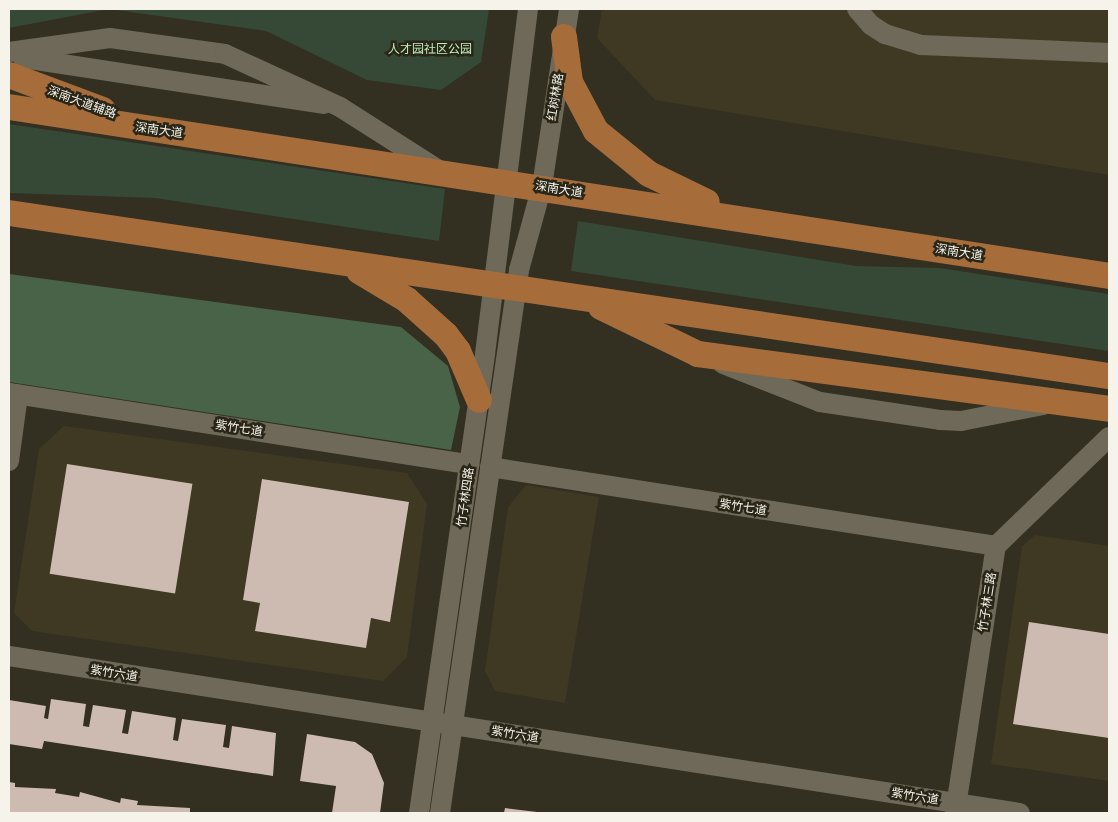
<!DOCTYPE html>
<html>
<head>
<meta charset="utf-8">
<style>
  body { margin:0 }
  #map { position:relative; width:1118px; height:822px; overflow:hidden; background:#332f21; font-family:"IBM Plex Sans","Noto Sans SC",sans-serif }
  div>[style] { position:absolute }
  .built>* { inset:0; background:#3f3924 }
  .green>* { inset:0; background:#354936 }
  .forest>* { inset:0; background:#486348 }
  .building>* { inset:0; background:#cdbbb1; transform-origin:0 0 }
  .minor>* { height:20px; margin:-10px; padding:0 10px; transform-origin:10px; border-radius:10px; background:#6e6959 }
  .major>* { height:26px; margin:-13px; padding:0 13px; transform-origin:13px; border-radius:13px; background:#a66d3b }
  span { translate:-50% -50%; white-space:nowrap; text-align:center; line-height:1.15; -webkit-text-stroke:5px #292517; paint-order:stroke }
  .park-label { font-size:12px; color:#bceebd }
  .street-label { font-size:12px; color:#f5f3ea }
  .frame { position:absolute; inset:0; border:10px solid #f5f3ea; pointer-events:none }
</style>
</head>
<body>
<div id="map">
  <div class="built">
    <div style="clip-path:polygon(602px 9px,1109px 9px,1109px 175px,655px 100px,597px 38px)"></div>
    <div style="clip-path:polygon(64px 426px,407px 473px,427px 504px,407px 657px,383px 681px,32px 631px,14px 613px,39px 449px)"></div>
    <div style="clip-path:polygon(526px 485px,599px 497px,565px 703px,495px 691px,485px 671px,508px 507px)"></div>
    <div style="clip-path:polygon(1035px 535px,1109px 546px,1109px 781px,991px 764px,1022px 546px)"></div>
  </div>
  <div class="green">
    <div style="clip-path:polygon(9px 9px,109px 9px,9px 28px)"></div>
    <div style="clip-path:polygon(109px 9px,489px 9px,481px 62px,441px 90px,367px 80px,266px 31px)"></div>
    <div style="clip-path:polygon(9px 124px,445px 189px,439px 241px,155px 198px,9px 193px)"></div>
    <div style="clip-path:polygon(578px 221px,856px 266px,940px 268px,1109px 294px,1109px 351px,571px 271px)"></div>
  </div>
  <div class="forest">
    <div style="clip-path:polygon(9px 274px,401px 327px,448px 366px,460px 407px,451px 450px,9px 382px)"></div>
  </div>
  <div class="building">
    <div style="left:67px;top:464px;width:127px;height:111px;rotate:9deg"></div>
    <div style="clip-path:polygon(262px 479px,409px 502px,390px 622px,371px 618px,366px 648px,255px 631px,260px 603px,243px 600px)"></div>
    <div style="clip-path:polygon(1029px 622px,1109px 634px,1109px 738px,1013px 724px)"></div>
    <div style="clip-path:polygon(51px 699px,86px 704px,83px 726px,89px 727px,93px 705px,126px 710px,122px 733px,128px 734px,132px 711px,176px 718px,173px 740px,178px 741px,182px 719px,226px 725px,223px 747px,229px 748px,232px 726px,276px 733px,273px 776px,44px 741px,42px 749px,9px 744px,9px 700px,46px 706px,44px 718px,48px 719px)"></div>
    <div style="clip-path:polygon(307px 734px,355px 742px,372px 754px,384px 783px,380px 813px,332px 813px,336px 786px,300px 781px)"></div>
    <div style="clip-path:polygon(9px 782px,15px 783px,15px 787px,56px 789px,55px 793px,79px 797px,80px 792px,120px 803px,121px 798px,138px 801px,137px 805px,190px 808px,190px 813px,9px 813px)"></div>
    <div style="clip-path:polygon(505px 808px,537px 812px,537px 813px,504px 813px)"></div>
  </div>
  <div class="minor">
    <div style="left:857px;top:9px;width:21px;rotate:49deg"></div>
    <div style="left:871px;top:25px;width:17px;rotate:33deg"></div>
    <div style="left:885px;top:34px;width:38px;rotate:17deg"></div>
    <div style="left:921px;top:45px;width:188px;rotate:2.4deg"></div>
    <div style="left:9px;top:52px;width:102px;rotate:-7.9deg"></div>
    <div style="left:110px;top:38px;width:116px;rotate:7.9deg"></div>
    <div style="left:225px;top:54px;width:127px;rotate:24.7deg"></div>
    <div style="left:340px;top:107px;width:117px;rotate:32.5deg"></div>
    <div style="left:23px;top:58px;width:304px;rotate:8.7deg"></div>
    <div style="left:723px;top:364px;width:104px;rotate:21.4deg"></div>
    <div style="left:820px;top:402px;width:121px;rotate:8.5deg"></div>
    <div style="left:940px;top:420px;width:21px;rotate:3deg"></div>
    <div style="left:961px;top:421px;width:84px;rotate:-11deg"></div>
    <div style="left:9px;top:393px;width:466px;rotate:8.8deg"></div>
    <div style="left:9px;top:461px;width:67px;rotate:-82.2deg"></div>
    <div style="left:490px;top:467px;width:512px;rotate:8.87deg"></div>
    <div style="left:9px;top:656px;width:1023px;rotate:8.83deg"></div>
    <div style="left:419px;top:813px;width:464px;rotate:-81.8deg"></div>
    <div style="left:485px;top:354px;width:348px;rotate:-82.9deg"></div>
    <div style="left:440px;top:813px;width:549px;rotate:-81.72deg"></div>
    <div style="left:519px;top:270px;width:87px;rotate:-74.7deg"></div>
    <div style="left:542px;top:186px;width:179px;rotate:-81.3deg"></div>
    <div style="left:955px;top:813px;width:270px;rotate:-81.3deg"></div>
    <div style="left:996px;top:546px;width:157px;rotate:-44deg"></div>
  </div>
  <div class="major">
    <div style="left:564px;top:37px;width:45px;rotate:82.4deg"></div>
    <div style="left:570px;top:82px;width:55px;rotate:62deg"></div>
    <div style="left:596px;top:131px;width:68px;rotate:39.1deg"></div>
    <div style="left:649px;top:174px;width:64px;rotate:25.8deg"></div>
    <div style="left:9px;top:75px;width:100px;rotate:20.4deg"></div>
    <div style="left:9px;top:107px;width:1113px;rotate:8.73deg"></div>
    <div style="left:9px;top:213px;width:1112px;rotate:8.43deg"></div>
    <div style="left:359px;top:271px;width:56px;rotate:31.1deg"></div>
    <div style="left:407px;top:300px;width:52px;rotate:41.9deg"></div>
    <div style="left:446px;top:335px;width:20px;rotate:53deg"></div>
    <div style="left:458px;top:351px;width:53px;rotate:66.8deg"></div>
    <div style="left:601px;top:307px;width:108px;rotate:25.9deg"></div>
    <div style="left:698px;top:354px;width:415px;rotate:7.6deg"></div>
  </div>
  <div class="park-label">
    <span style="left:430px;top:49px">人才园社区公园</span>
  </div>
  <div class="street-label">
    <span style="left:555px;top:97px;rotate:-81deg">红树林路</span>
    <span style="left:82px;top:102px;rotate:20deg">深南大道辅路</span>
    <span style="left:159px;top:130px;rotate:8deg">深南大道</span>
    <span style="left:559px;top:189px;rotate:9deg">深南大道</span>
    <span style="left:959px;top:252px;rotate:9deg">深南大道</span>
    <span style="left:239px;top:428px;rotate:9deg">紫竹七道</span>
    <span style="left:465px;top:497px;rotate:-82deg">竹子林四路</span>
    <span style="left:743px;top:507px;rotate:9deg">紫竹七道</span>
    <span style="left:987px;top:602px;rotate:-81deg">竹子林三路</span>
    <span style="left:114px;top:673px;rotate:9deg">紫竹六道</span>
    <span style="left:515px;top:734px;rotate:9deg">紫竹六道</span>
    <span style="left:915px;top:796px;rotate:9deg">紫竹六道</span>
  </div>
  <div class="frame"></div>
</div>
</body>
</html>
